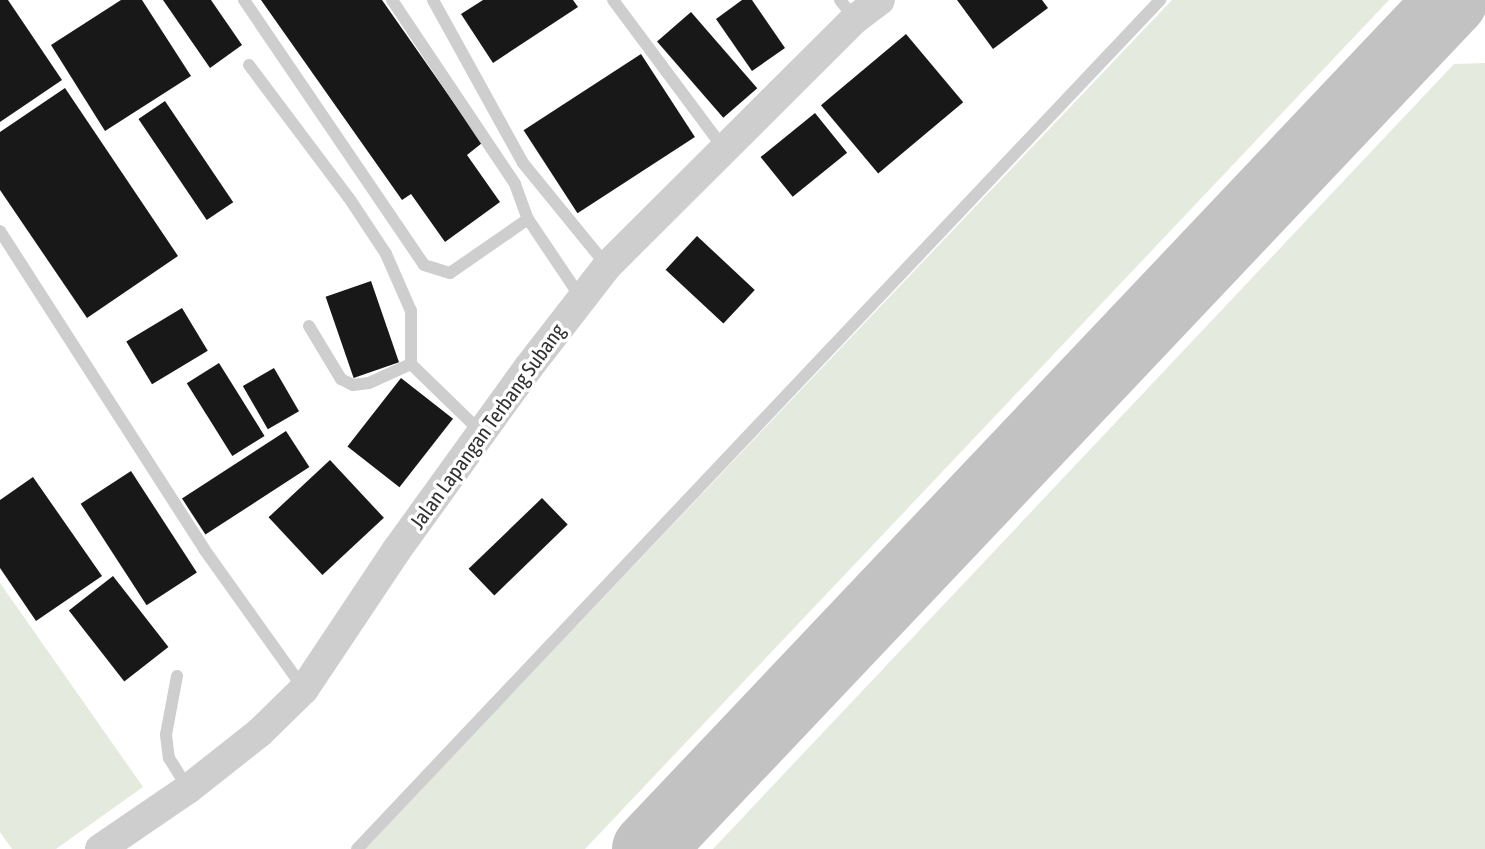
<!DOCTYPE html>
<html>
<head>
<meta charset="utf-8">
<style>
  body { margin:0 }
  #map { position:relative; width:1485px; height:849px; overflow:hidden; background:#fff; font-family:"Asap Condensed",sans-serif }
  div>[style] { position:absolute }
  .green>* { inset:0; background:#e4eadd }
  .taxiway>* { height:72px; margin:-36px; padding:0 36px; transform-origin:36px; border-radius:36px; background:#c2c2c2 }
  .building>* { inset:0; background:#181818; transform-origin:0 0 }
  .service>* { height:12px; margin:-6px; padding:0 6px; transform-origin:6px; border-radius:6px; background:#cecece }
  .tertiary>* { height:30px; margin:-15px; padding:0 15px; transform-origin:15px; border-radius:15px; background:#cecece }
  span { translate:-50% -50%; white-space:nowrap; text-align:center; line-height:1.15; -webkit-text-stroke:7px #fff; paint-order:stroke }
  .street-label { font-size:21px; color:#313131 }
</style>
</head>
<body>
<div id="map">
  <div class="green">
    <div style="clip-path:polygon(1172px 0,1389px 0,585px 849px,364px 849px)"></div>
    <div style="clip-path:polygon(1485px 63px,1485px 849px,713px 849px,1454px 64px)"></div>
    <div style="clip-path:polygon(0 583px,143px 787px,56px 849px,12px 849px,0 832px)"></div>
  </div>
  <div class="taxiway">
    <div style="left:648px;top:849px;width:1169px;rotate:-46.56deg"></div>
  </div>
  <div class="building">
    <div style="clip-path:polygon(0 0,8px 0,62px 80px,0 122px)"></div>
    <div style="clip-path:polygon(121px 0,142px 0,191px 76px,105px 131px,51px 45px)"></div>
    <div style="clip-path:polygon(163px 0,211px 0,242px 45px,210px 68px)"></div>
    <div style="clip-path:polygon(261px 0,382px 0,482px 143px,467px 155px,500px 202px,445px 242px,411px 194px,402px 200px)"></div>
    <div style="clip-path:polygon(483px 0,573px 0,578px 7px,493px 63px,461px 14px)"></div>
    <div style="clip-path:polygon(742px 0,752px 0,785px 48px,752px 71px,716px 19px)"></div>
    <div style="clip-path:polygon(957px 0,1042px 0,1048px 8px,993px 49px)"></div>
    <div style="left:691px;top:12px;width:101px;height:45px;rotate:49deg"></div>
    <div style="left:906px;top:34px;width:89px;height:111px;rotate:50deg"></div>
    <div style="left:641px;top:54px;width:99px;height:140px;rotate:57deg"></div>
    <div style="clip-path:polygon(65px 88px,178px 256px,87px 318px,0 190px,0 132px)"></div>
    <div style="left:165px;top:101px;width:122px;height:32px;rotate:56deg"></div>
    <div style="left:815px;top:113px;width:51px;height:70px;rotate:51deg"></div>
    <div style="left:697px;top:236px;width:79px;height:46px;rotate:43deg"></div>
    <div style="left:371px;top:281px;width:86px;height:48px;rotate:71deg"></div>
    <div style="left:182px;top:308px;width:50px;height:65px;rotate:59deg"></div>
    <div style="left:219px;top:363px;width:86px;height:38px;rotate:58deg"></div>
    <div style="left:274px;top:368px;width:50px;height:36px;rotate:60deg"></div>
    <div style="left:401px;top:378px;width:66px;height:87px;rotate:38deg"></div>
    <div style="left:286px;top:431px;width:43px;height:124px;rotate:57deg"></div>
    <div style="left:330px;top:460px;width:79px;height:84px;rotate:47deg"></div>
    <div style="left:131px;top:471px;width:121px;height:60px;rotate:57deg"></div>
    <div style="clip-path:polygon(33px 477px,102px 576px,36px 621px,0 568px,0 500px)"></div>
    <div style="left:542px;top:498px;width:37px;height:102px;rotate:46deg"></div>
    <div style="left:113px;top:576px;width:90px;height:56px;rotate:52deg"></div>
  </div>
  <div class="service">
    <div style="left:244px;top:0;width:320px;rotate:55.8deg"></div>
    <div style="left:424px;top:265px;width:27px;rotate:17deg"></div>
    <div style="left:450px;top:273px;width:95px;rotate:-34.7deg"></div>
    <div style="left:528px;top:219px;width:95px;rotate:56.1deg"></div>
    <div style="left:392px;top:0;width:221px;rotate:56.2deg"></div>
    <div style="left:515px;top:184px;width:37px;rotate:70deg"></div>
    <div style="left:433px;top:0;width:186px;rotate:61.1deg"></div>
    <div style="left:523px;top:163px;width:133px;rotate:50.8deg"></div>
    <div style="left:613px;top:0;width:186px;rotate:53.3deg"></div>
    <div style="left:840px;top:0;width:24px;rotate:52deg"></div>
    <div style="left:249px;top:65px;width:166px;rotate:53.1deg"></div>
    <div style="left:349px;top:198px;width:67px;rotate:56.5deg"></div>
    <div style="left:386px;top:254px;width:62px;rotate:66.3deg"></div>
    <div style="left:411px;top:311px;width:53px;rotate:90deg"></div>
    <div style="left:411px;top:364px;width:98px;rotate:44.2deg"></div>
    <div style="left:0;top:231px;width:378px;rotate:57.3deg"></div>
    <div style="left:204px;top:549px;width:172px;rotate:54.5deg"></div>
    <div style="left:309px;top:326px;width:62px;rotate:58.9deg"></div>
    <div style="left:341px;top:379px;width:13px;rotate:27deg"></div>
    <div style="left:353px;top:385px;width:16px;rotate:-7deg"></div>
    <div style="left:369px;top:383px;width:46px;rotate:-24.3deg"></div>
    <div style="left:177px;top:676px;width:60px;rotate:100.6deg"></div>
    <div style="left:166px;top:735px;width:23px;rotate:83deg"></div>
    <div style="left:169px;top:758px;width:36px;rotate:58deg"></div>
    <div style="left:357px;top:849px;width:1169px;rotate:-46.59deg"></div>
  </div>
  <div class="tertiary">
    <div style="left:100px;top:849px;width:107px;rotate:-34.3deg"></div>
    <div style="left:188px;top:789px;width:90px;rotate:-38.3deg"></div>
    <div style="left:259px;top:733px;width:63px;rotate:-44.4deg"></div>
    <div style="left:304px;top:689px;width:166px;rotate:-56.3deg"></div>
    <div style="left:396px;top:551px;width:226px;rotate:-54.2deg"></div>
    <div style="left:528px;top:368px;width:129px;rotate:-52.2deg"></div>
    <div style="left:607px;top:266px;width:350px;rotate:-44.9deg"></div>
    <div style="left:855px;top:19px;width:31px;rotate:-37deg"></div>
  </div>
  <div class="street-label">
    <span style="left:487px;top:426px;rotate:-54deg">Jalan Lapangan Terbang Subang</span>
  </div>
</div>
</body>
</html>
